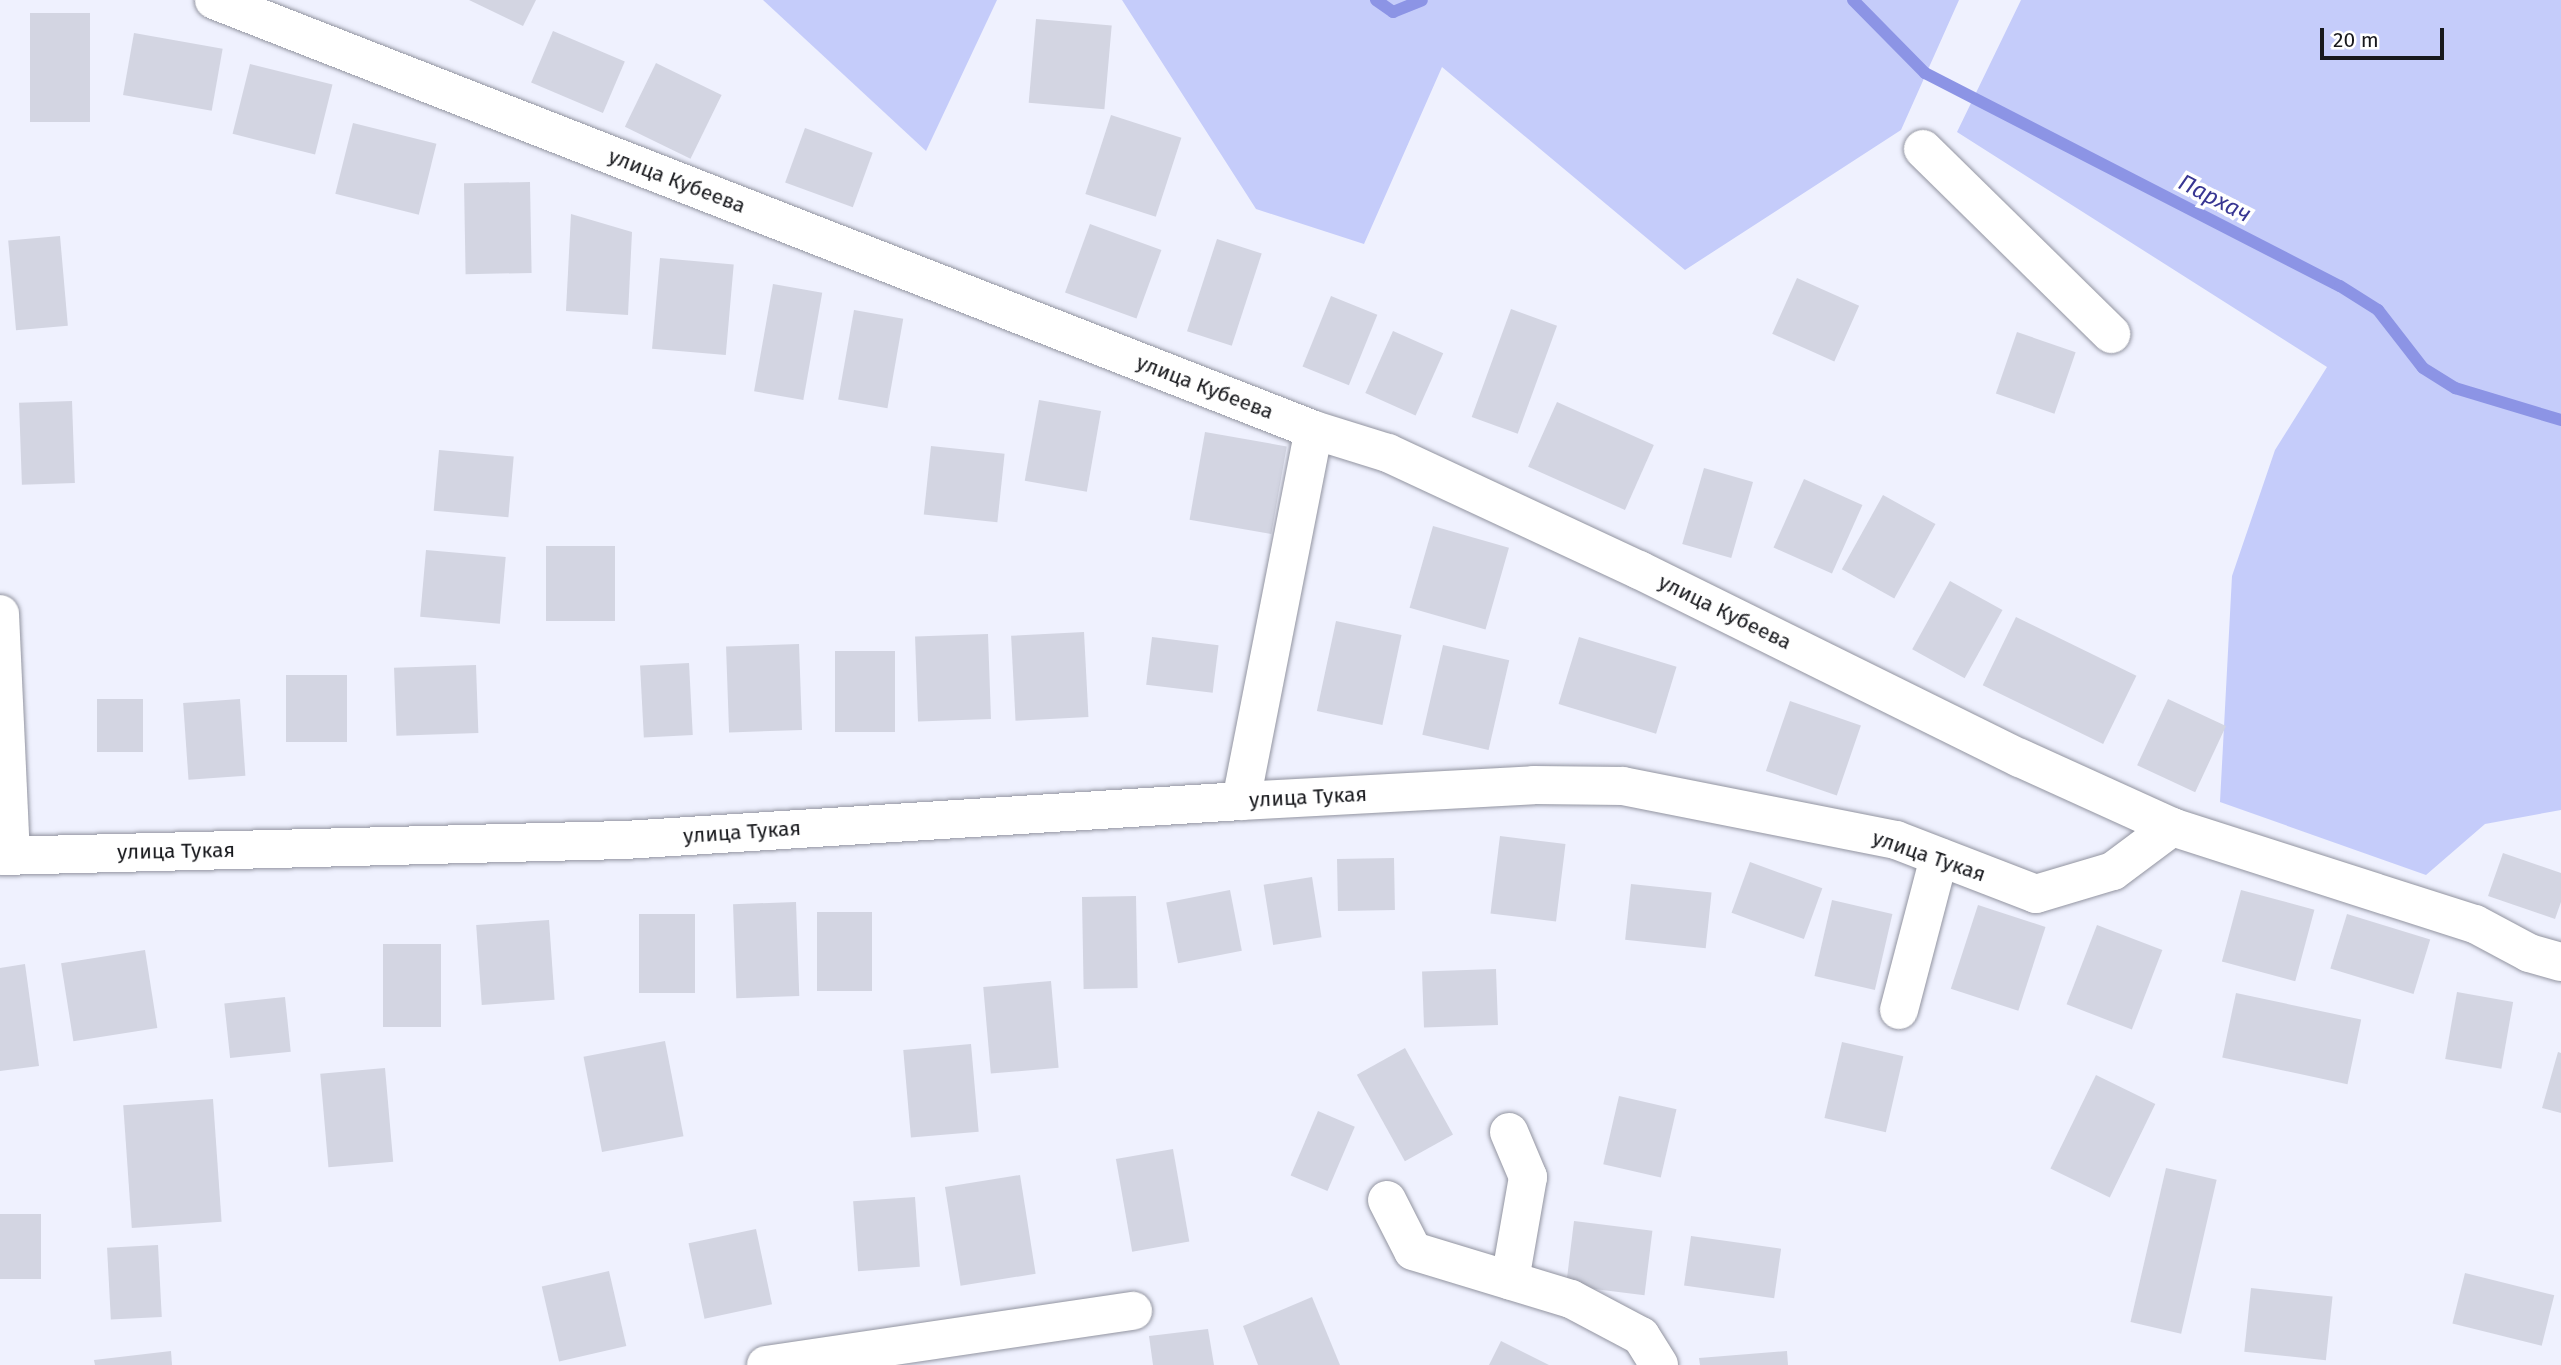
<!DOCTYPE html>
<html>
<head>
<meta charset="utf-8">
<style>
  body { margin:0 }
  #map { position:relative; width:2561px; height:1365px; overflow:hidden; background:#eff1fe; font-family:"Fira Sans",sans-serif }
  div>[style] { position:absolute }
  .green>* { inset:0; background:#c5ccfa }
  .stream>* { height:12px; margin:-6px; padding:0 6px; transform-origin:6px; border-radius:6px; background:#8c94e5 }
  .building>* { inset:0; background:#d3d5e2; transform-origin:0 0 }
  .roads { filter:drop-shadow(0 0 2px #9294a0) drop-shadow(0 0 2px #9294a0) }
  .minor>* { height:38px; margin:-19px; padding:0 19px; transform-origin:19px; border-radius:19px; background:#fff }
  span { translate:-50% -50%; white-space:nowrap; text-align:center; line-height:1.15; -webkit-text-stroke:7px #fff; paint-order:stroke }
  .street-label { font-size:21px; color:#18191d }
  .water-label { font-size:23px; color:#383692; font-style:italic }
  .scale { position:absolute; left:2320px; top:28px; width:124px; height:32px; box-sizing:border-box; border:4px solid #18191d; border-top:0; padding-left:9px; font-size:21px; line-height:24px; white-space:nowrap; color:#18191d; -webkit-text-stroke:5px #fff; paint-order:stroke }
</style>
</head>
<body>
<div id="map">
  <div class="green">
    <div style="clip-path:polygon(763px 0,997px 0,926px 151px)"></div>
    <div style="clip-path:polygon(1122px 0,1959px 0,1901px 130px,1685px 270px,1442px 67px,1364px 244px,1256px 209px)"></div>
    <div style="clip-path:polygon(2021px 0,2561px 0,2561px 810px,2485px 824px,2426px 875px,2220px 802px,2232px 576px,2275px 450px,2327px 367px,1957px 132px)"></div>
  </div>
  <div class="stream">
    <div style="left:1376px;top:0;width:21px;rotate:35deg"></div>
    <div style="left:1393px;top:12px;width:31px;rotate:-22deg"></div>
    <div style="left:1853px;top:0;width:103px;rotate:45.4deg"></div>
    <div style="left:1925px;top:73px;width:466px;rotate:27.2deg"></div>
    <div style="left:2340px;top:286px;width:45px;rotate:32.3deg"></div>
    <div style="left:2378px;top:310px;width:73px;rotate:52.2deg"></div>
    <div style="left:2423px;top:368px;width:38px;rotate:32deg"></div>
    <div style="left:2455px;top:388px;width:111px;rotate:16.8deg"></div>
  </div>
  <div class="building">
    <div style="clip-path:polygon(469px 0,536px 0,523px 26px)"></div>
    <div style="left:30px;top:13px;width:60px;height:109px"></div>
    <div style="left:1036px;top:19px;width:76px;height:84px;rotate:5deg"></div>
    <div style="left:553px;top:31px;width:78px;height:56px;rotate:23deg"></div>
    <div style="left:134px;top:33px;width:90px;height:63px;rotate:10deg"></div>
    <div style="left:656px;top:63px;width:73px;height:71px;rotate:26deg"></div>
    <div style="left:250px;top:64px;width:85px;height:72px;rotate:14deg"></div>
    <div style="left:1111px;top:115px;width:74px;height:83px;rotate:18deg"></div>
    <div style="left:353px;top:123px;width:86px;height:73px;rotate:14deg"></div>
    <div style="left:805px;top:128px;width:72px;height:58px;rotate:20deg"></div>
    <div style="left:530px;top:182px;width:91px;height:66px;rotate:89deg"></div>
    <div style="clip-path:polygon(571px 214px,632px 232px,628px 315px,566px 311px)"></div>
    <div style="left:1090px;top:224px;width:76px;height:73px;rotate:20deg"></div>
    <div style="left:60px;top:236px;width:90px;height:52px;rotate:85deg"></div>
    <div style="left:1217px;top:239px;width:47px;height:97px;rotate:18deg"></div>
    <div style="left:660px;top:258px;width:74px;height:91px;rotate:5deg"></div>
    <div style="left:1797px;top:278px;width:68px;height:61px;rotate:24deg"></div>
    <div style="left:773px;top:284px;width:50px;height:109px;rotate:10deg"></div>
    <div style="left:1331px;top:296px;width:50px;height:76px;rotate:22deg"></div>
    <div style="left:1511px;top:309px;width:49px;height:115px;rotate:20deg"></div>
    <div style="left:854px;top:310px;width:50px;height:91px;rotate:10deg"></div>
    <div style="left:1393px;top:331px;width:55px;height:68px;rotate:24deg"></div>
    <div style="left:2017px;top:332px;width:62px;height:65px;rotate:19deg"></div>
    <div style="left:1039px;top:400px;width:63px;height:82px;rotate:10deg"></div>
    <div style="left:72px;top:401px;width:82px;height:53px;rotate:88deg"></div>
    <div style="left:1557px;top:402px;width:106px;height:71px;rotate:24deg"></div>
    <div style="left:1205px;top:432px;width:83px;height:89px;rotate:10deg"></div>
    <div style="left:931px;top:446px;width:74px;height:69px;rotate:6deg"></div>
    <div style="left:439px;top:450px;width:75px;height:61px;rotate:5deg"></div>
    <div style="left:1704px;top:468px;width:51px;height:79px;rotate:16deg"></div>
    <div style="left:1804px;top:479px;width:64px;height:75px;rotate:24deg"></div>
    <div style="left:1883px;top:495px;width:60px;height:85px;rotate:29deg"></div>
    <div style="left:1433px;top:526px;width:79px;height:85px;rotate:16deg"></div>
    <div style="left:546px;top:546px;width:69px;height:75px"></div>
    <div style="left:426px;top:550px;width:80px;height:67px;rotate:5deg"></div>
    <div style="left:1950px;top:581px;width:60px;height:78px;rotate:29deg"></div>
    <div style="left:2016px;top:617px;width:134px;height:76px;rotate:26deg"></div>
    <div style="left:1336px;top:621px;width:67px;height:92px;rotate:12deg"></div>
    <div style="left:1084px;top:632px;width:85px;height:73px;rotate:87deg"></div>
    <div style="left:988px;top:634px;width:85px;height:73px;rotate:88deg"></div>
    <div style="left:1152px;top:637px;width:67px;height:48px;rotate:7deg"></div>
    <div style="left:1579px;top:637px;width:102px;height:70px;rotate:17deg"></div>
    <div style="left:799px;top:644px;width:86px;height:73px;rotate:88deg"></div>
    <div style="left:1443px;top:645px;width:68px;height:92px;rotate:13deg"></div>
    <div style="left:835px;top:651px;width:60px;height:81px"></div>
    <div style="left:689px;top:663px;width:72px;height:49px;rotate:87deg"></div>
    <div style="left:476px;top:665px;width:68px;height:82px;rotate:88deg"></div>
    <div style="left:286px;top:675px;width:61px;height:67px"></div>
    <div style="left:97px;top:699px;width:46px;height:53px"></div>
    <div style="left:240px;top:699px;width:77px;height:57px;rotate:86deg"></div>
    <div style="left:2168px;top:699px;width:64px;height:73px;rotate:25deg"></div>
    <div style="left:1790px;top:701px;width:75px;height:74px;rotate:19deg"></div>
    <div style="left:1500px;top:836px;width:66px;height:78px;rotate:7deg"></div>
    <div style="clip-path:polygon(2503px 853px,2561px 873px,2561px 902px,2555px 919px,2488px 896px)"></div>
    <div style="left:1394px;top:858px;width:52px;height:57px;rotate:89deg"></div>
    <div style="left:1750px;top:862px;width:77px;height:54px;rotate:20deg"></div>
    <div style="left:1312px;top:877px;width:61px;height:49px;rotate:81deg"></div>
    <div style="left:1631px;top:884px;width:81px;height:56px;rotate:6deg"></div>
    <div style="left:1230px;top:890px;width:62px;height:65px;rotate:79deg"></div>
    <div style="left:2241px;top:890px;width:76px;height:74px;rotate:15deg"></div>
    <div style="left:1136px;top:896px;width:92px;height:54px;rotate:89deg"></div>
    <div style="left:1832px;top:900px;width:62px;height:78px;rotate:13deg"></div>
    <div style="left:796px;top:902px;width:94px;height:63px;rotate:88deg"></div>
    <div style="left:1978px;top:905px;width:71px;height:88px;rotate:18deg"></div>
    <div style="left:817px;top:912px;width:55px;height:79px"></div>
    <div style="left:639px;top:914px;width:56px;height:79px"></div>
    <div style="left:2347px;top:914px;width:87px;height:57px;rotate:17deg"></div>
    <div style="left:549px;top:920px;width:80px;height:73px;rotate:86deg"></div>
    <div style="left:2097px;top:925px;width:70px;height:85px;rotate:21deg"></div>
    <div style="left:383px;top:944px;width:58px;height:83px"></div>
    <div style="left:145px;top:950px;width:79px;height:85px;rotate:81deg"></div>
    <div style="clip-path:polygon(25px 964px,39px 1066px,0 1071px,0 968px)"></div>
    <div style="left:1496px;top:969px;width:56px;height:74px;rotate:88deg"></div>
    <div style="left:1051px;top:981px;width:87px;height:68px;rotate:85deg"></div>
    <div style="left:2457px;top:992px;width:57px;height:68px;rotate:10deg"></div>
    <div style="left:2236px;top:993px;width:128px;height:66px;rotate:12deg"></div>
    <div style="left:285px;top:997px;width:55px;height:61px;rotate:84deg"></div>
    <div style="left:665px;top:1041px;width:97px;height:83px;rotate:79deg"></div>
    <div style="left:1842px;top:1042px;width:63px;height:78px;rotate:13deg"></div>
    <div style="left:971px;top:1044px;width:88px;height:68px;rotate:85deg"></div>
    <div style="left:1405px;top:1048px;width:99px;height:55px;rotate:61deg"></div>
    <div style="clip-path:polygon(2558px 1052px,2561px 1053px,2561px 1113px,2542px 1108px)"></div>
    <div style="left:385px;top:1068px;width:94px;height:65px;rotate:85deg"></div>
    <div style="left:2096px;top:1075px;width:66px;height:104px;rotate:26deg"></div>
    <div style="left:1619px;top:1096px;width:59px;height:70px;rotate:13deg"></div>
    <div style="left:213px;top:1099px;width:123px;height:90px;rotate:86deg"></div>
    <div style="left:1318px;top:1111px;width:40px;height:70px;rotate:23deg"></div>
    <div style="left:1173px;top:1149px;width:94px;height:58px;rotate:80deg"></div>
    <div style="left:2166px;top:1168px;width:52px;height:158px;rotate:13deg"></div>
    <div style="left:1020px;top:1175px;width:100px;height:76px;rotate:81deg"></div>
    <div style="left:915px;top:1197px;width:70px;height:62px;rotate:86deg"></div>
    <div style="left:0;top:1214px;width:41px;height:65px"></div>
    <div style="left:1574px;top:1221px;width:79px;height:65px;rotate:7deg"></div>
    <div style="left:756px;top:1229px;width:77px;height:69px;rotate:78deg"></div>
    <div style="left:1691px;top:1236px;width:91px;height:50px;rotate:8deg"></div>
    <div style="left:158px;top:1245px;width:72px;height:51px;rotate:87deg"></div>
    <div style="left:609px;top:1271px;width:77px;height:69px;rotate:77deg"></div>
    <div style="left:2465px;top:1273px;width:92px;height:52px;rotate:14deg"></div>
    <div style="left:2251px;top:1288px;width:82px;height:64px;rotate:6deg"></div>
    <div style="clip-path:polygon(1312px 1297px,1340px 1365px,1258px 1365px,1243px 1326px)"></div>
    <div style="clip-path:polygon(1208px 1329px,1214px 1365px,1153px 1365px,1149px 1336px)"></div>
    <div style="clip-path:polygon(1501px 1341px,1549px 1365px,1489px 1365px)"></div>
    <div style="clip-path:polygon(171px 1351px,172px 1365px,95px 1365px,94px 1360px)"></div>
    <div style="clip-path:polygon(1787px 1351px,1788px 1365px,1700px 1365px,1699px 1358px)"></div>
  </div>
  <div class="roads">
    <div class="minor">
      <div style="left:214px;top:0;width:1181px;rotate:21.35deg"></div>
      <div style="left:1314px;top:430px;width:77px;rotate:17.3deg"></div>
      <div style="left:1388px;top:453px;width:277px;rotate:25deg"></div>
      <div style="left:1639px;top:570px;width:425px;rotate:26.3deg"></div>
      <div style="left:2020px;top:758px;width:167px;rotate:24.4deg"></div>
      <div style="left:1923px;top:149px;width:264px;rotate:44.5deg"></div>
      <div style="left:0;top:614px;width:242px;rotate:87.4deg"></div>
      <div style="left:1241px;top:801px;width:378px;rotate:-78.9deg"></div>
      <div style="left:0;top:856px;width:625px;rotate:-1.47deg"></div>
      <div style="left:625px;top:840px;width:617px;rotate:-3.62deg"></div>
      <div style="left:1241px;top:801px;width:293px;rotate:-3.1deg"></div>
      <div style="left:1534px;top:785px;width:89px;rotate:0.6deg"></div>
      <div style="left:1623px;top:786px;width:278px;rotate:11.2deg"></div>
      <div style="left:1896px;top:840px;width:150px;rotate:21.1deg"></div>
      <div style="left:2036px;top:894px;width:80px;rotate:-16.6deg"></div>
      <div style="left:2113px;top:871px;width:74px;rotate:-36.7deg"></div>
      <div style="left:2172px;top:827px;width:318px;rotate:17.8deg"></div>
      <div style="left:2475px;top:924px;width:61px;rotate:28.2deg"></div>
      <div style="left:2529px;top:953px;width:33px;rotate:16deg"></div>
      <div style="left:1899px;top:1010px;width:158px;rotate:-75.3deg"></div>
      <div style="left:1509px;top:1132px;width:49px;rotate:67.1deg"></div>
      <div style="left:1528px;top:1177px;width:105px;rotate:99.9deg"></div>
      <div style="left:1387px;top:1200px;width:57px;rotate:63deg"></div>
      <div style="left:1413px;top:1251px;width:165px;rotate:16.9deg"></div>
      <div style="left:1571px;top:1299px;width:79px;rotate:27.9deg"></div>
      <div style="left:1641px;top:1336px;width:34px;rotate:58deg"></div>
      <div style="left:766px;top:1365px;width:371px;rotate:-8.4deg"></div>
    </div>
  </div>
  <div class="street-label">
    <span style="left:677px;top:181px;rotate:21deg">улица Кубеева</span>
    <span style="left:1205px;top:387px;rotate:21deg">улица Кубеева</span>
    <span style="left:1725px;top:612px;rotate:26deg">улица Кубеева</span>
    <span style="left:1308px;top:797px;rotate:-3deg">улица Тукая</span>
    <span style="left:742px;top:832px;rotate:-4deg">улица Тукая</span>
    <span style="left:176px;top:851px;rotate:-1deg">улица Тукая</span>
    <span style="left:1929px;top:856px;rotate:19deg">улица Тукая</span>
  </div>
  <div class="water-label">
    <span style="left:2215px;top:198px;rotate:27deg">Пархач</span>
  </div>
  <div class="scale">20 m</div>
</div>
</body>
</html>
